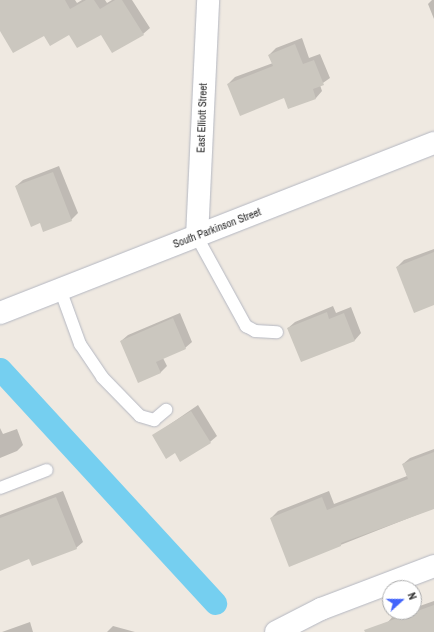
<!DOCTYPE html>
<html>
<head>
<meta charset="utf-8">
<style>
  body { margin:0 }
  #map { position:relative; width:434px; height:632px; overflow:hidden; background:#efe9e1; font-family:"Archivo Narrow",sans-serif }
  div>[style] { position:absolute }
  .shadow>* { inset:0; background:#0003 }
  .canal>* { height:23px; margin:-11.5px; padding:0 11.5px; transform-origin:11.5px; border-radius:11.5px; background:#75cff0 }
  .building>* { inset:0; background:#cbc7bf }
  .roads { filter:drop-shadow(0 0 1px #b4b7c1) drop-shadow(0 0 1px #b4b7c1) }
  .lane>* { height:12px; margin:-6px; padding:0 6px; transform-origin:6px; border-radius:6px; background:#fff }
  .street>* { height:22px; margin:-11px; padding:0 11px; transform-origin:11px; border-radius:11px; background:#fff }
  span { translate:-50% -50%; white-space:nowrap; text-align:center; line-height:1.15; -webkit-text-stroke:3px #fff; paint-order:stroke }
  .street-label { font-size:11px; color:#2e2e2e }
  .north { position:absolute; left:382px; top:580px; width:40px; height:40px; box-sizing:border-box; background:#fff; border:1px solid #ababab; border-radius:50%; rotate:69deg; font-size:11px; font-weight:700; line-height:16px; text-align:center; color:#2e2e2e }
  .north::after { content:''; display:block; margin:auto; width:14px; height:18px; background:#4264fb; clip-path:polygon(50% 0,100% 100%,50% 72%,0 100%) }
</style>
</head>
<body>
<div id="map">
  <div class="shadow">
    <div style="clip-path:polygon(11px 0,75px 0,77px 3px,82px 0,105px 0,107px 3px,112px 0,132px 0,150px 28px,143px 34px,44px 34px,0 29px,0 6px)"></div>
    <div style="clip-path:polygon(432px 0,434px 0,434px 19px,428px 4px)"></div>
    <div style="clip-path:polygon(302px 38px,309px 58px,320px 54px,330px 78px,320px 85px,322px 91px,316px 98px,285px 97px,228px 84px,235px 77px,273px 63px,269px 55px,276px 48px)"></div>
    <div style="clip-path:polygon(59px 166px,78px 213px,71px 220px,41px 222px,16px 186px,23px 180px)"></div>
    <div style="clip-path:polygon(434px 249px,434px 304px,397px 267px,404px 260px)"></div>
    <div style="clip-path:polygon(333px 306px,336px 313px,351px 307px,361px 333px,355px 340px,288px 328px,295px 322px)"></div>
    <div style="clip-path:polygon(180px 313px,192px 342px,185px 348px,163px 358px,167px 366px,160px 373px,121px 341px,128px 335px)"></div>
    <div style="clip-path:polygon(198px 405px,217px 436px,210px 442px,176px 452px,153px 436px)"></div>
    <div style="clip-path:polygon(0 428px,3px 434px,17px 429px,23px 445px,17px 451px,0 458px)"></div>
    <div style="clip-path:polygon(434px 449px,434px 508px,290px 565px,271px 518px,278px 511px,329px 491px,334px 504px,407px 476px,403px 464px,410px 458px)"></div>
    <div style="clip-path:polygon(63px 491px,83px 542px,76px 548px,30px 558px,0 569px,0 515px)"></div>
    <div style="clip-path:polygon(434px 601px,434px 632px,391px 632px,388px 622px,394px 615px,414px 612px,414px 608px)"></div>
    <div style="clip-path:polygon(30px 622px,33px 632px,2px 632px)"></div>
    <div style="clip-path:polygon(113px 626px,135px 632px,107px 632px)"></div>
  </div>
  <div class="canal">
    <div style="left:0;top:369px;width:318px;rotate:47.4deg"></div>
  </div>
  <div class="building">
    <div style="clip-path:polygon(0 0,65px 0,70px 9px,86px 0,94px 0,100px 9px,115px 0,122px 0,144px 35px,112px 53px,101px 35px,77px 48px,69px 35px,50px 46px,44px 36px,13px 53px,0 31px)"></div>
    <div style="clip-path:polygon(295px 44px,303px 64px,314px 60px,324px 85px,313px 89px,316px 99px,288px 109px,284px 98px,240px 116px,227px 84px,273px 66px,268px 55px)"></div>
    <div style="clip-path:polygon(53px 172px,72px 221px,43px 232px,40px 223px,31px 227px,15px 186px)"></div>
    <div style="clip-path:polygon(434px 252px,434px 305px,414px 313px,396px 267px)"></div>
    <div style="clip-path:polygon(327px 312px,329px 319px,344px 313px,355px 341px,301px 362px,287px 328px)"></div>
    <div style="clip-path:polygon(173px 318px,186px 349px,156px 362px,161px 373px,138px 383px,120px 341px)"></div>
    <div style="clip-path:polygon(191px 411px,211px 443px,180px 462px,175px 453px,166px 459px,152px 435px)"></div>
    <div style="clip-path:polygon(434px 452px,434px 509px,341px 543px,341px 546px,289px 567px,270px 518px,322px 497px,327px 510px,408px 479px,402px 464px)"></div>
    <div style="clip-path:polygon(56px 497px,77px 549px,32px 566px,29px 559px,0 571px,0 518px)"></div>
    <div style="clip-path:polygon(434px 605px,434px 632px,365px 632px,364px 630px)"></div>
  </div>
  <div class="roads">
    <div class="lane">
      <div style="left:197px;top:237px;width:102px;rotate:61.2deg"></div>
      <div style="left:246px;top:326px;width:10px;rotate:29deg"></div>
      <div style="left:255px;top:331px;width:22px;rotate:3deg"></div>
      <div style="left:60px;top:289px;width:59px;rotate:70deg"></div>
      <div style="left:80px;top:344px;width:40px;rotate:56deg"></div>
      <div style="left:102px;top:377px;width:54px;rotate:45.7deg"></div>
      <div style="left:140px;top:416px;width:15px;rotate:16deg"></div>
      <div style="left:154px;top:420px;width:16px;rotate:-40deg"></div>
      <div style="left:0;top:488px;width:50px;rotate:-21deg"></div>
    </div>
    <div class="street">
      <div style="left:197px;top:237px;width:237px;rotate:-87.3deg"></div>
      <div style="left:0;top:313px;width:466px;rotate:-21.4deg"></div>
      <div style="left:276px;top:632px;width:51px;rotate:-27.1deg"></div>
      <div style="left:321px;top:609px;width:121px;rotate:-20.8deg"></div>
    </div>
  </div>
  <div class="street-label">
    <span style="left:202px;top:118px;rotate:-88deg">East Elliott Street</span>
    <span style="left:217px;top:228px;rotate:-21deg">South Parkinson Street</span>
  </div>
  <div class="north">N</div>
</div>
</body>
</html>
